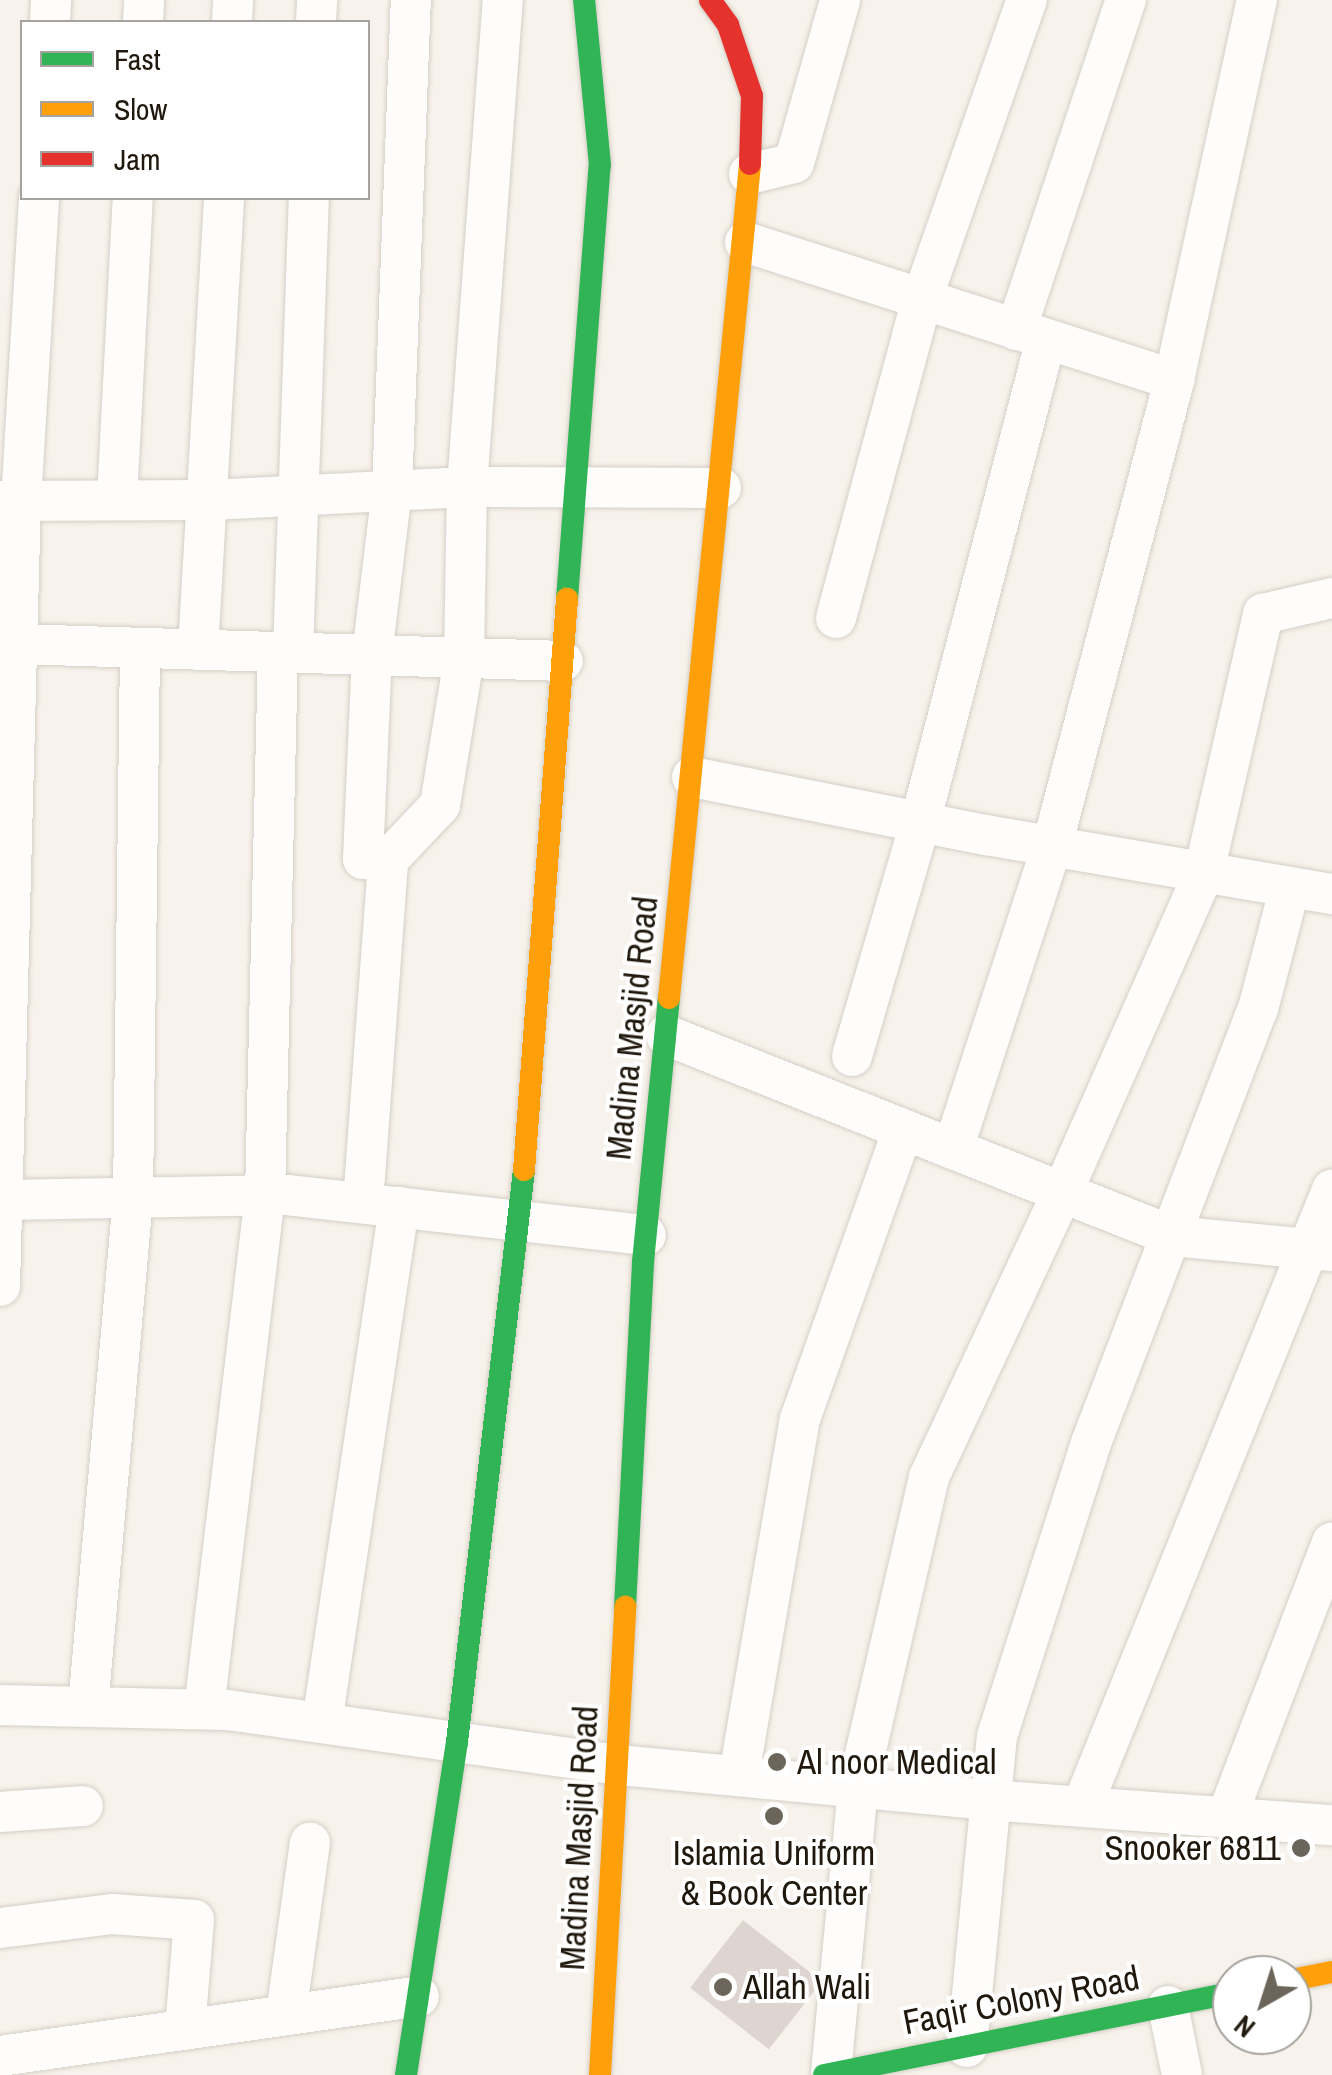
<!DOCTYPE html>
<html>
<head>
<meta charset="utf-8">
<style>
  body { margin:0 }
  #map { position:relative; width:1332px; height:2075px; overflow:hidden; background:#f7f3ec; font-family:"Archivo Narrow",sans-serif }
  div>[style] { position:absolute }
  .building>* { inset:0; background:#dfd5d0; transform-origin:0 0 }
  .roads { filter:drop-shadow(0 0 2px #d5cfc5) drop-shadow(0 0 2px #d5cfc5) }
  .street>* { height:40px; margin:-20px; padding:0 20px; transform-origin:20px; border-radius:20px; background:#fefdfc }
  .fast>* { height:22px; margin:-11px; padding:0 11px; transform-origin:11px; border-radius:11px; background:#30b455 }
  .slow>* { height:22px; margin:-11px; padding:0 11px; transform-origin:11px; border-radius:11px; background:#ff9f0a }
  .jam>* { height:22px; margin:-11px; padding:0 11px; transform-origin:11px; border-radius:11px; background:#e5322d }
  .dots>* { width:28px; height:28px; translate:-50% -50%; box-sizing:border-box; border:5px solid #fff; border-radius:50% }
  span { translate:-50% -50%; white-space:nowrap; text-align:center; line-height:1.15; -webkit-text-stroke:8px #fff; paint-order:stroke }
  .street-label { font-size:35px; color:#20180c }
  .poi-label { font-size:35px; color:#20180c }
  .left { translate:0 -50%; text-align:left }
  .right { translate:-100% -50%; text-align:right }
  .legend { position:absolute; left:20px; top:20px; width:350px; height:180px; box-sizing:border-box; background:#fff; border:2px solid #a6a39e; margin:0; padding:12px 18px; list-style:none; font-size:30px; color:#20180c }
  .legend li { display:flex; align-items:center; gap:20px; height:50px }
  .legend b { width:50px; border:2px solid #a6a39e }
  .north { position:absolute; left:1212px; top:1955px; width:100px; height:100px; box-sizing:border-box; background:#fff; border:2px solid #a6a39e; border-radius:50%; rotate:219deg; font-size:28px; font-weight:700; line-height:40px; text-align:center; color:#20180c }
  .north::after { content:''; display:block; margin:auto; width:35px; height:45px; background:#6b655a; clip-path:polygon(50% 0,100% 100%,50% 72%,0 100%) }
</style>
</head>
<body>
<div id="map">
  <div class="building">
    <div style="left:743px;top:1920px;width:100px;height:86px;rotate:38deg"></div>
  </div>
  <div class="roads">
    <div class="street">
      <div style="left:50px;top:22px;width:22px;rotate:-87deg"></div>
      <div style="left:143px;top:22px;width:22px;rotate:-87deg"></div>
      <div style="left:232px;top:22px;width:22px;rotate:-87deg"></div>
      <div style="left:316px;top:22px;width:22px;rotate:-87deg"></div>
      <div style="left:749px;top:174px;width:46px;rotate:-13.7deg"></div>
      <div style="left:794px;top:163px;width:169px;rotate:-74.2deg"></div>
      <div style="left:745px;top:242px;width:451px;rotate:17.8deg"></div>
      <div style="left:1016px;top:330px;width:348px;rotate:-71.6deg"></div>
      <div style="left:117px;top:499px;width:301px;rotate:-87deg"></div>
      <div style="left:0;top:501px;width:210px;rotate:-0.3deg"></div>
      <div style="left:210px;top:500px;width:257px;rotate:-2.9deg"></div>
      <div style="left:467px;top:487px;width:254px;rotate:0.2deg"></div>
      <div style="left:836px;top:618px;width:330px;rotate:-74.9deg"></div>
      <div style="left:922px;top:299px;width:317px;rotate:-70.7deg"></div>
      <div style="left:17px;top:644px;width:546px;rotate:1.78deg"></div>
      <div style="left:198px;top:650px;width:453px;rotate:-86.7deg"></div>
      <div style="left:293px;top:652px;width:454px;rotate:-88deg"></div>
      <div style="left:692px;top:777px;width:300px;rotate:11.2deg"></div>
      <div style="left:986px;top:835px;width:351px;rotate:9.7deg"></div>
      <div style="left:388px;top:860px;width:25px;rotate:-178deg"></div>
      <div style="left:363px;top:859px;width:204px;rotate:-87.5deg"></div>
      <div style="left:372px;top:655px;width:166px;rotate:-83.1deg"></div>
      <div style="left:392px;top:490px;width:490px;rotate:-87.8deg"></div>
      <div style="left:666px;top:1035px;width:544px;rotate:21.66deg"></div>
      <div style="left:1172px;top:1236px;width:161px;rotate:5.4deg"></div>
      <div style="left:852px;top:1056px;width:243px;rotate:-73.7deg"></div>
      <div style="left:920px;top:823px;width:500px;rotate:-75.41deg"></div>
      <div style="left:953px;top:1149px;width:319px;rotate:-71.9deg"></div>
      <div style="left:1052px;top:846px;width:482px;rotate:-75.3deg"></div>
      <div style="left:1174px;top:380px;width:389px;rotate:-77.7deg"></div>
      <div style="left:3px;top:1200px;width:284px;rotate:-1deg"></div>
      <div style="left:287px;top:1195px;width:361px;rotate:6.4deg"></div>
      <div style="left:363px;top:1203px;width:344px;rotate:-85.8deg"></div>
      <div style="left:388px;top:860px;width:76px;rotate:-46.6deg"></div>
      <div style="left:440px;top:805px;width:149px;rotate:-80.7deg"></div>
      <div style="left:464px;top:658px;width:171px;rotate:-89deg"></div>
      <div style="left:467px;top:487px;width:488px;rotate:-85.8deg"></div>
      <div style="left:0;top:1286px;width:784px;rotate:-88.47deg"></div>
      <div style="left:21px;top:502px;width:305px;rotate:-86.6deg"></div>
      <div style="left:0;top:1705px;width:228px;rotate:1.3deg"></div>
      <div style="left:228px;top:1710px;width:395px;rotate:8deg"></div>
      <div style="left:619px;top:1765px;width:371px;rotate:5.4deg"></div>
      <div style="left:988px;top:1800px;width:345px;rotate:4.2deg"></div>
      <div style="left:88px;top:1707px;width:511px;rotate:-84.95deg"></div>
      <div style="left:133px;top:1198px;width:550px;rotate:-89.27deg"></div>
      <div style="left:204px;top:1709px;width:518px;rotate:-83.23deg"></div>
      <div style="left:265px;top:1195px;width:543px;rotate:-88.63deg"></div>
      <div style="left:322px;top:1723px;width:522px;rotate:-81.51deg"></div>
      <div style="left:739px;top:1775px;width:361px;rotate:-80.3deg"></div>
      <div style="left:800px;top:1419px;width:307px;rotate:-70.4deg"></div>
      <div style="left:1083px;top:1804px;width:663px;rotate:-67.93deg"></div>
      <div style="left:0;top:1812px;width:83px;rotate:-4.1deg"></div>
      <div style="left:1227px;top:1816px;width:293px;rotate:-69deg"></div>
      <div style="left:0;top:1928px;width:114px;rotate:-7.1deg"></div>
      <div style="left:113px;top:1914px;width:81px;rotate:4.2deg"></div>
      <div style="left:194px;top:1920px;width:110px;rotate:94.7deg"></div>
      <div style="left:1168px;top:2006px;width:70px;rotate:78.5deg"></div>
      <div style="left:286px;top:2015px;width:174px;rotate:-82.1deg"></div>
      <div style="left:967px;top:2047px;width:312px;rotate:-84.5deg"></div>
      <div style="left:997px;top:1736px;width:308px;rotate:-72.2deg"></div>
      <div style="left:1091px;top:1443px;width:465px;rotate:-69deg"></div>
      <div style="left:1258px;top:1009px;width:126px;rotate:-75.3deg"></div>
      <div style="left:0;top:2056px;width:423px;rotate:-8.1deg"></div>
      <div style="left:831px;top:2073px;width:289px;rotate:-84.6deg"></div>
      <div style="left:858px;top:1785px;width:316px;rotate:-77deg"></div>
      <div style="left:929px;top:1477px;width:314px;rotate:-64.9deg"></div>
      <div style="left:1062px;top:1193px;width:351px;rotate:-66.1deg"></div>
      <div style="left:1204px;top:872px;width:265px;rotate:-77.1deg"></div>
      <div style="left:1263px;top:614px;width:71px;rotate:-13.1deg"></div>
    </div>
    <div class="fast">
      <div style="left:567px;top:599px;width:435px;rotate:-85.7deg"></div>
      <div style="left:600px;top:165px;width:166px;rotate:-95.5deg"></div>
      <div style="left:625px;top:1607px;width:345px;rotate:-87deg"></div>
      <div style="left:643px;top:1262px;width:265px;rotate:-84.4deg"></div>
      <div style="left:406px;top:2075px;width:337px;rotate:-81.3deg"></div>
      <div style="left:457px;top:1742px;width:576px;rotate:-83.32deg"></div>
      <div style="left:824px;top:2075px;width:416px;rotate:-11.4deg"></div>
    </div>
    <div class="slow">
      <div style="left:669px;top:998px;width:838px;rotate:-84.45deg"></div>
      <div style="left:524px;top:1170px;width:573px;rotate:-85.69deg"></div>
      <div style="left:1292px;top:1980px;width:41px;rotate:-11.3deg"></div>
      <div style="left:600px;top:2075px;width:469px;rotate:-86.9deg"></div>
    </div>
    <div class="jam">
      <div style="left:710px;top:0;width:31px;rotate:54deg"></div>
      <div style="left:728px;top:25px;width:75px;rotate:71.3deg"></div>
      <div style="left:752px;top:96px;width:68px;rotate:91.7deg"></div>
    </div>
  </div>
  <div class="dots">
    <div style="left:777px;top:1762px;background:#6b655a"></div>
    <div style="left:774px;top:1816px;background:#6b655a"></div>
    <div style="left:1301px;top:1848px;background:#6b655a"></div>
    <div style="left:723px;top:1987px;background:#6b655a"></div>
  </div>
  <div class="street-label">
    <span style="left:632px;top:1028px;rotate:-84deg">Madina Masjid Road</span>
    <span style="left:579px;top:1838px;rotate:-87deg">Madina Masjid Road</span>
    <span style="left:1021px;top:2000px;rotate:-11deg">Faqir Colony Road</span>
  </div>
  <div class="poi-label">
    <span class="left" style="left:797px;top:1762px">Al noor Medical</span>
    <span class="right" style="left:1281px;top:1848px">Snooker 6811</span>
    <span style="left:774px;top:1873px">Islamia Uniform<br>&amp; Book Center</span>
    <span class="left" style="left:743px;top:1987px">Allah Wali</span>
  </div>
  <ul class="legend">
  <li><b style="height:12px;background:#30b455"></b>Fast</li>
  <li><b style="height:12px;background:#ff9f0a"></b>Slow</li>
  <li><b style="height:12px;background:#e5322d"></b>Jam</li>
  </ul>
  <div class="north">N</div>
</div>
</body>
</html>
